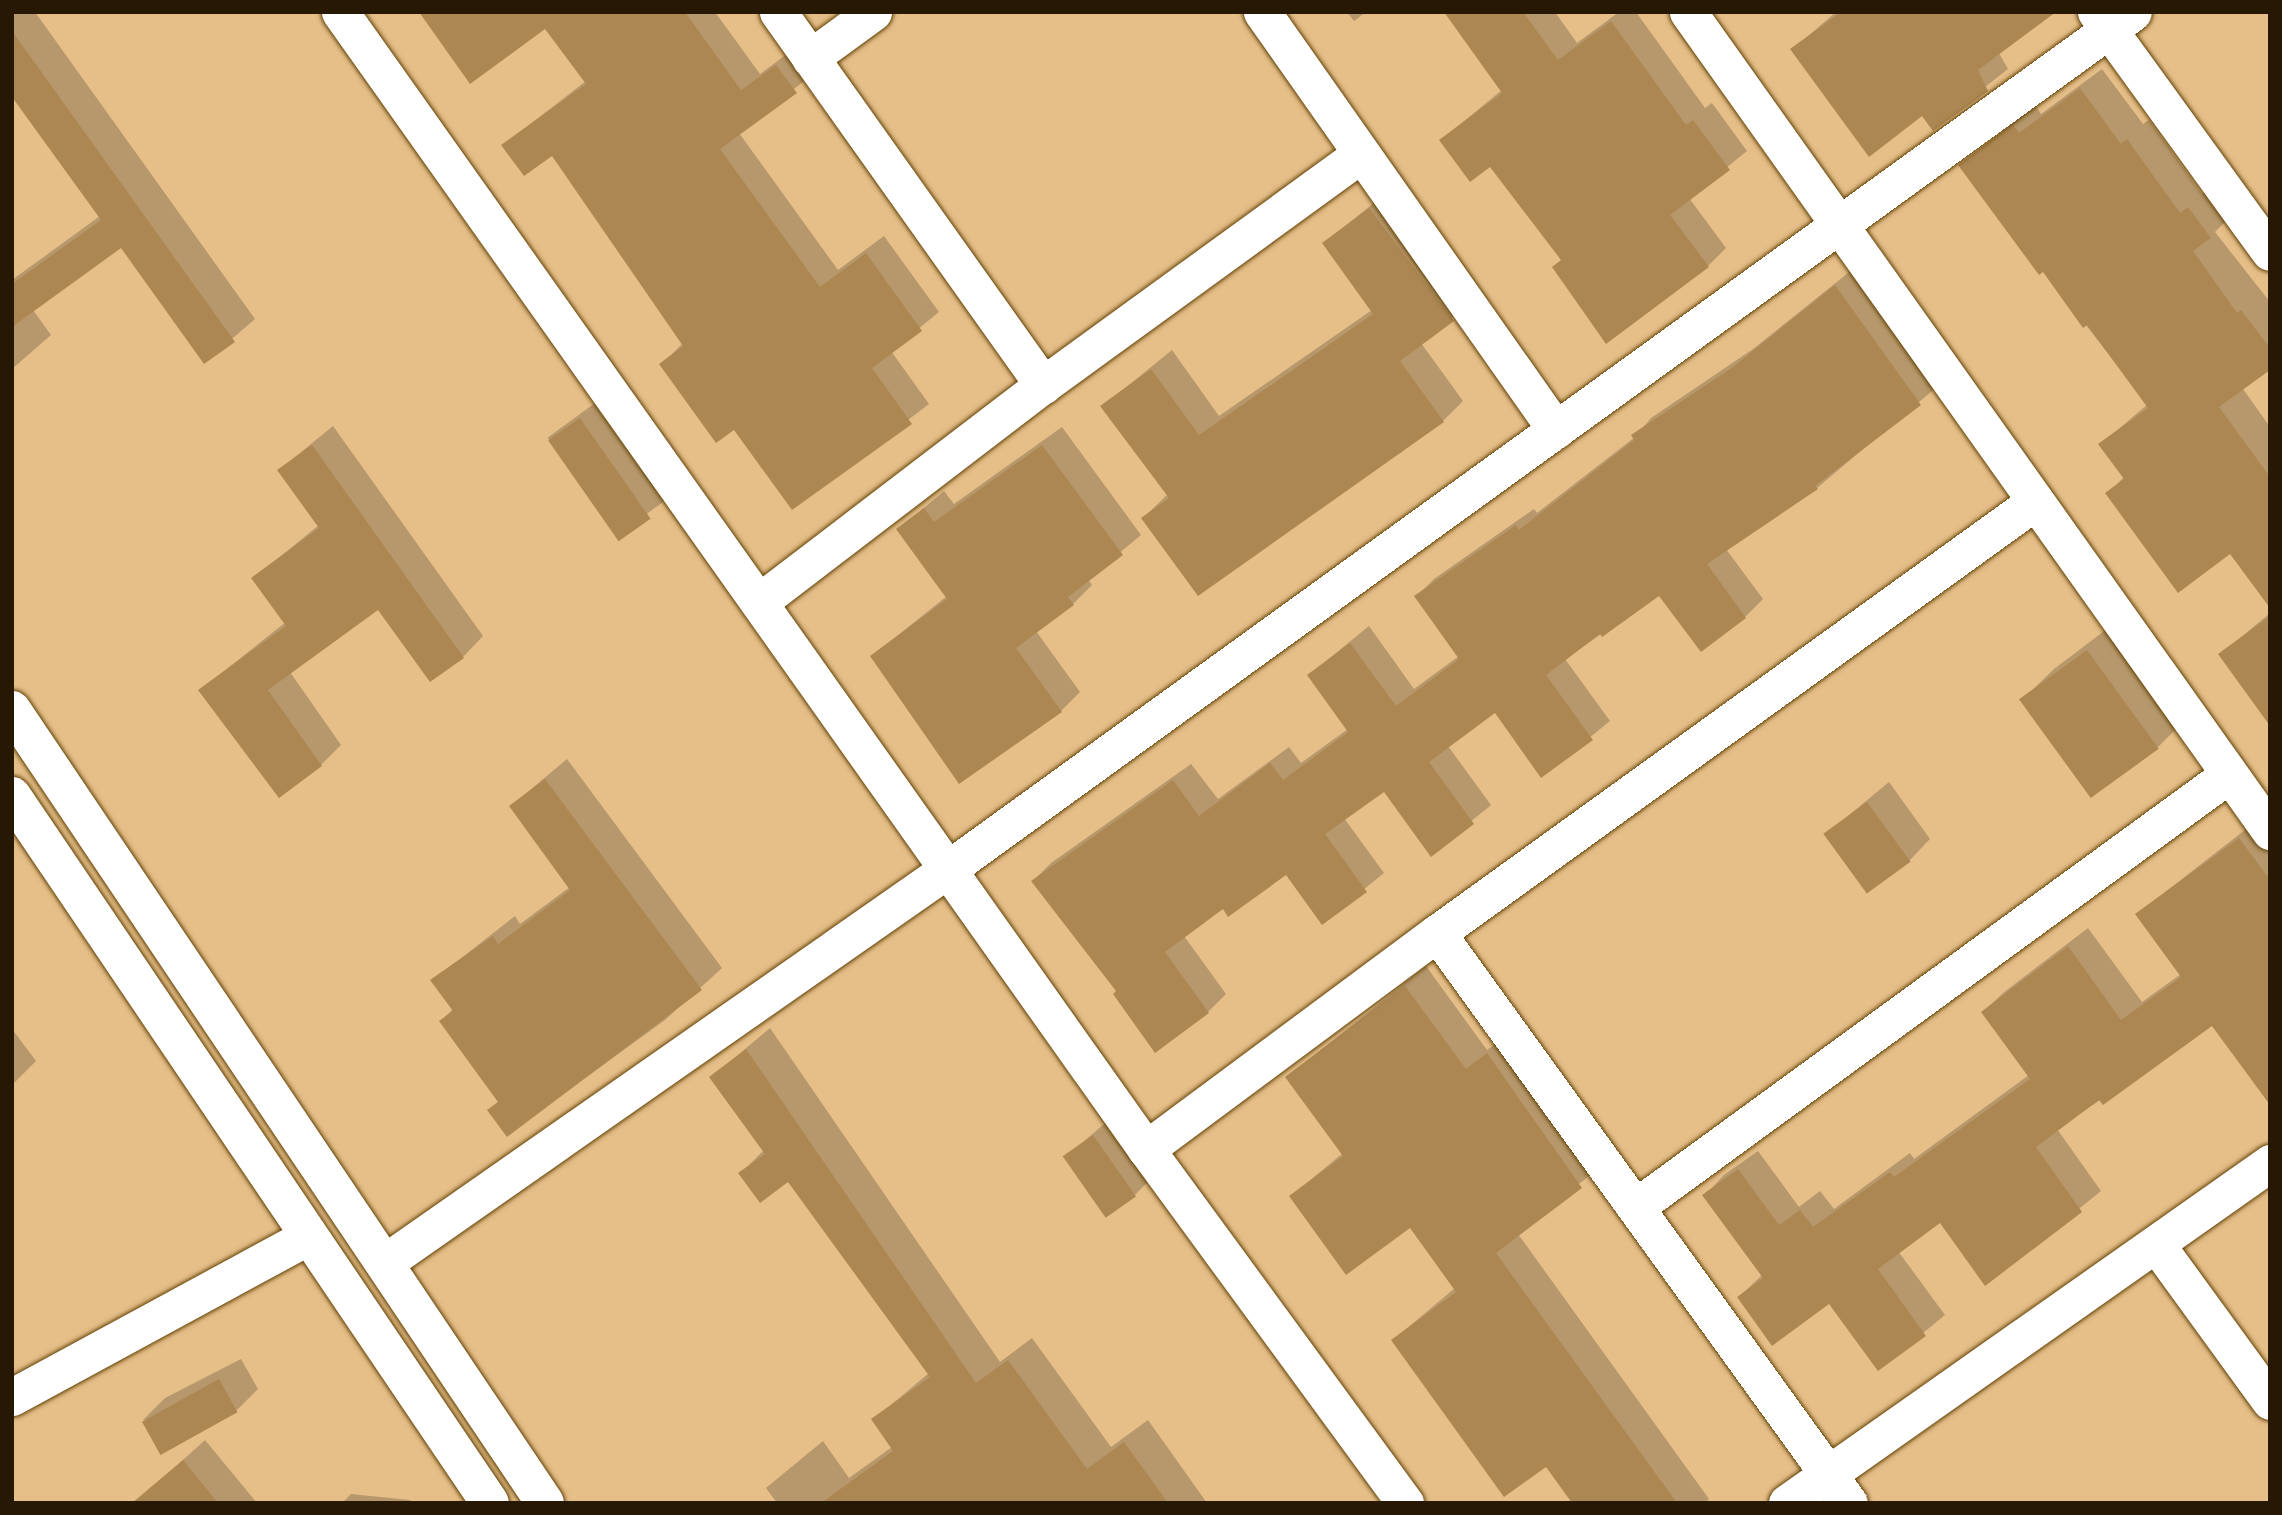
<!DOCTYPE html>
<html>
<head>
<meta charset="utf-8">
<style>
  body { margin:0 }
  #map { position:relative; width:2282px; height:1515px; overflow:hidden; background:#e5be88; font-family:"Alegreya Sans",sans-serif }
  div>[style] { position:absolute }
  .shadow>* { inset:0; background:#0003; transform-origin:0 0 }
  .building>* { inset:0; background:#ac8752; transform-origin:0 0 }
  .roads { filter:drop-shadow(0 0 2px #634205) drop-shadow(0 0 2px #634205) }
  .street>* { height:37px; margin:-18.5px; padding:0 18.5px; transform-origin:18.5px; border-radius:18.5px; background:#fff }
  .secondary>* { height:38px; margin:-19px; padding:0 19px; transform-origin:19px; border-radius:19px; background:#fff }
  span { translate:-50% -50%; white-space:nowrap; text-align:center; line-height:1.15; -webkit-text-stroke:5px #e5be88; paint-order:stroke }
  .frame { position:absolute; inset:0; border:14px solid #261803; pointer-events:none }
</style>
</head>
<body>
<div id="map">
  <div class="shadow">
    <div style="clip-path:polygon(12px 12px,35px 12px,255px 319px,205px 362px,121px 246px,33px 310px,51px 335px,12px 369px,12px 280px,100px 216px,12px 94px)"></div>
    <div style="clip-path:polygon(421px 12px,715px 12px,760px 74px,795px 48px,814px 73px,739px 133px,838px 270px,884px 236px,939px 312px,891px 351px,929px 404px,792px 508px,734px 427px,662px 364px,683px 343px,552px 153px,503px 145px,586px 81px,546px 26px)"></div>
    <div style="clip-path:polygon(1347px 12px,1366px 12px,1354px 21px)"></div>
    <div style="clip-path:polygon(1446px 12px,1555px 12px,1577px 43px,1619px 12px,1636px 12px,1705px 108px,1712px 103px,1747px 151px,1689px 198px,1726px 248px,1708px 266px,1441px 140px,1502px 90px)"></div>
    <div style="clip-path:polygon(1836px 12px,2049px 12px,1999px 53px,2008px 69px,1933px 128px,1923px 114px,1792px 50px)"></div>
    <div style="clip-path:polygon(2102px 69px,2143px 124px,2149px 120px,2202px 194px,2210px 188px,2231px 216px,2215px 232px,2270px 302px,2270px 368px,2243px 389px,2270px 427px,2270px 605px,2231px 551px,2108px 493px,2124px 477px,2101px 444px,2148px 404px,1960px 165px,2035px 105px,2041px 114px)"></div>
    <div style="clip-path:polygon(1390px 190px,1473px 300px,1421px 343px,1463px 401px,1443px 421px,1198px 594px,1143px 518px,1168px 494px,1103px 406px,1172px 350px,1219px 416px,1372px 310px,1324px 243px)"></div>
    <div style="clip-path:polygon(1853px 269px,1938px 386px,1817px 488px,1726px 549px,1763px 599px,1745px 617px,1660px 593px,1565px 659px,1610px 721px,1542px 776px,1495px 711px,1448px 746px,1491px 805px,1431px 854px,1384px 789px,1344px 818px,1384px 873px,1322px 923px,1286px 873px,1223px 907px,1184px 936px,1226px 994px,1208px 1012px,1118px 991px,1033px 881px,1051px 863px,1191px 764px,1218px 799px,1289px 747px,1301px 763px,1348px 729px,1309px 675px,1369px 626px,1414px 689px,1459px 656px,1416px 597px,1434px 579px,1534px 509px,1537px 513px,1635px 437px,1651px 418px,1753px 349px)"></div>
    <div style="left:602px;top:398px;width:120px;height:67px;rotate:54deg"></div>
    <div style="clip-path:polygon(333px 426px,483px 636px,463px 657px,378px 608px,290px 672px,341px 745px,321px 765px,200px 690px,286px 622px,254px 578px,319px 525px,279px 470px)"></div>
    <div style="clip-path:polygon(1062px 427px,1141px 535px,1088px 579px,1092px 585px,1073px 604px,1036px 631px,1080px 692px,1061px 711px,959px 781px,872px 656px,947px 596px,899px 529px,944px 491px,954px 504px)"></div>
    <div style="clip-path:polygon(2270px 613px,2270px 690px,2220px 655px)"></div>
    <div style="clip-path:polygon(2120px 619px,2190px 715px,2158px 747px,2022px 700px,2054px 669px)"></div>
    <div style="clip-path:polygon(567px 759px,722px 968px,665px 1020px,507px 1135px,490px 1110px,499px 1101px,441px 1021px,453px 1009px,433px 980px,515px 916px,520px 924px,570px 887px,511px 806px)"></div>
    <div style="clip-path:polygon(1889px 782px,1930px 839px,1909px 861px,1826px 834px)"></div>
    <div style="clip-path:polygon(2259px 819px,2270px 834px,2270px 1080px,2213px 1024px,2057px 1129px,2101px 1191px,1986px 1284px,1940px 1220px,1898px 1251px,1945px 1315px,1879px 1369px,1829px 1301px,1739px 1297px,1763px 1274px,1705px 1195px,1724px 1175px,1758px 1151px,1799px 1207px,1820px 1191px,1834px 1209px,1910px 1153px,1914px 1159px,2029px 1075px,1983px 1012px,2003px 993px,2088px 928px,2142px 1002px,2181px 974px,2137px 914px)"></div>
    <div style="clip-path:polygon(1426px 966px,1487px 1050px,1509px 1034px,1601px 1166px,1518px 1234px,1709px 1499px,1705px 1503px,1574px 1503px,1546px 1464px,1393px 1340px,1455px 1288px,1410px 1226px,1291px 1196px,1343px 1153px,1287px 1077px)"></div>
    <div style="clip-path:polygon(770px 1028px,1000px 1362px,1032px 1338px,1111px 1447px,1148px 1420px,1207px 1503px,777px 1503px,766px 1488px,823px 1441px,849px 1478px,892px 1447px,873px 1420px,929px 1373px,789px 1180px,740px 1174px,764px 1150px,712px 1077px)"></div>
    <div style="clip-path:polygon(12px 1029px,36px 1061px,12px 1085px)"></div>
    <div style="clip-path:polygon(1115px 1115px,1156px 1173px,1135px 1195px,1065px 1157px)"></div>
    <div style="clip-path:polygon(241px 1359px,258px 1389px,236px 1411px,143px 1420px,165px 1398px)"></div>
    <div style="clip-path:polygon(205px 1440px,257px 1503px,162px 1503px,151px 1489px)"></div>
    <div style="clip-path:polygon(351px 1494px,410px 1500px,412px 1503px,342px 1503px)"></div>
  </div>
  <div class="building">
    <div style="clip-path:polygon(419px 12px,685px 12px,741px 90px,776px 65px,797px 93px,720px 149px,820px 287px,866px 253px,922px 331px,872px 368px,912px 424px,792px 510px,734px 430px,716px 443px,659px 364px,683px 346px,552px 156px,524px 176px,501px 145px,586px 84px,545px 29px,470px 84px)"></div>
    <div style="clip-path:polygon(1444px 12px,1523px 12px,1558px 60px,1611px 21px,1686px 125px,1693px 120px,1730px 170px,1670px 215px,1709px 267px,1606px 344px,1552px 267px,1561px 260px,1490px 167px,1470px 182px,1439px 140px,1502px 93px)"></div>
    <div style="clip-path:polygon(1841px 12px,2056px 12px,1978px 70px,1988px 91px,1933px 131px,1922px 116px,1869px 157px,1790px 49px)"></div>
    <div style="clip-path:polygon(12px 31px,235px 342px,204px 364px,121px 248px,12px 327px,12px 284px,101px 220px,12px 97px)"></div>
    <div style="clip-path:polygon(2080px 88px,2121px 144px,2127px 139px,2180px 213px,2188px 207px,2211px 238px,2193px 251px,2237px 313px,2241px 310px,2270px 348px,2270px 370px,2219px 407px,2270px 477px,2270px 608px,2230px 554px,2178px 593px,2105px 493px,2124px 479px,2098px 444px,2148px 408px,2087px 325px,2083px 328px,2043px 272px,2039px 275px,1958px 165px,2013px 125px,2019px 133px)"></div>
    <div style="clip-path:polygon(1369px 208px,1454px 321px,1400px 361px,1444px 422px,1198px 596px,1141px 518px,1169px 498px,1100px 406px,1151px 369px,1199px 435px,1373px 314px,1322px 243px)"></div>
    <div style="clip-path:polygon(1835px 285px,1921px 405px,1815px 486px,1818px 489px,1707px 564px,1746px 618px,1701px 652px,1659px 596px,1602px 637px,1600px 634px,1546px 675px,1593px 740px,1541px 778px,1495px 713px,1429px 762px,1474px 824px,1431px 857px,1384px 792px,1325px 834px,1367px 892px,1322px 925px,1286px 875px,1228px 917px,1223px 909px,1165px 952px,1209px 1013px,1155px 1053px,1113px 994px,1116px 991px,1031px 881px,1173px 780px,1199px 816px,1270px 763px,1283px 780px,1348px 732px,1307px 675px,1350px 643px,1396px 706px,1459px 659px,1414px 596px,1516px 525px,1519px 530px,1634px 440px,1631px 435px,1733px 367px)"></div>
    <div style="left:580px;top:418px;width:123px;height:39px;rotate:55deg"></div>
    <div style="clip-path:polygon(312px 445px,464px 658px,430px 682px,378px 610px,268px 690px,322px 766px,279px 798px,198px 690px,286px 626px,251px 578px,319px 528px,277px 470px)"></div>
    <div style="clip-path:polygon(1042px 445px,1123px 555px,1068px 597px,1074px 605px,1016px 648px,1062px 712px,959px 784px,870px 656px,947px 599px,896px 529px,924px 508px,934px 522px)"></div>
    <div style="clip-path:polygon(2270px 616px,2270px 726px,2218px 654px)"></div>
    <div style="left:2087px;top:650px;width:122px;height:84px;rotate:54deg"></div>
    <div style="clip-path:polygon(545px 779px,702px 990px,507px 1137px,487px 1110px,498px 1102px,439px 1021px,453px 1011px,430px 980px,493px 936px,498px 944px,570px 890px,509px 806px)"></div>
    <div style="left:1867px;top:802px;width:74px;height:54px;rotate:54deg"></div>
    <div style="clip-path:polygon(2239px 838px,2270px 880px,2270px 1105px,2212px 1026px,2103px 1105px,2099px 1100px,2036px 1147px,2082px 1212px,1985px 1286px,1940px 1223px,1878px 1269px,1926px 1336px,1878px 1371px,1829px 1304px,1772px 1346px,1737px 1297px,1763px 1278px,1702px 1195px,1738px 1169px,1779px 1225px,1800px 1210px,1813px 1227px,1890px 1172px,1894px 1177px,2030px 1079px,1981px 1012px,2068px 946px,2121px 1020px,2181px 977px,2135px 914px)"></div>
    <div style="clip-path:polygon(1405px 986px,1466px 1069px,1487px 1053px,1582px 1188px,1496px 1253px,1677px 1503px,1572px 1503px,1546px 1467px,1504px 1497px,1391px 1340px,1456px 1292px,1410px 1228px,1346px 1275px,1289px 1196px,1343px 1156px,1285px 1077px)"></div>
    <div style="clip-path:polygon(746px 1049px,976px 1383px,1008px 1360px,1087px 1469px,1124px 1442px,1168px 1503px,821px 1503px,893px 1451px,871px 1419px,930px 1377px,788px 1182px,760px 1203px,738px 1173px,765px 1154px,709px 1077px)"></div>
    <div style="left:1093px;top:1135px;width:75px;height:37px;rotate:55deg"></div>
    <div style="left:219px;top:1379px;width:38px;height:88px;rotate:61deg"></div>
    <div style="clip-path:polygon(183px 1460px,218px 1503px,132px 1503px)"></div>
  </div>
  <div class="roads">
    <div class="street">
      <div style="left:340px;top:12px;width:1394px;rotate:54.67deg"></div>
      <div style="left:1146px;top:1149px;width:439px;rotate:53.8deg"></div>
      <div style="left:778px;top:12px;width:458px;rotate:54.6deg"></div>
      <div style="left:1262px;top:12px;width:511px;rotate:54.88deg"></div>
      <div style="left:1688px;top:12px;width:1005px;rotate:54.6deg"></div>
      <div style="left:2096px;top:12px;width:296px;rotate:54.1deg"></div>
      <div style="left:810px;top:58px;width:78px;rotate:-36.1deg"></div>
      <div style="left:759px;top:602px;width:357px;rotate:-37.4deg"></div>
      <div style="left:1043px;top:385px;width:393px;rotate:-36deg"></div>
      <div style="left:1437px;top:933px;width:703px;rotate:54.14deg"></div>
      <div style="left:1146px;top:1149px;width:362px;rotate:-36.6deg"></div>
      <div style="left:1437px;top:933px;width:735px;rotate:-35.81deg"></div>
      <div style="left:1637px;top:1206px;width:731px;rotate:-36.1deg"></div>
      <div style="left:2156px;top:1244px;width:194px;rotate:54deg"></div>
      <div style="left:384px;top:1263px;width:688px;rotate:-34.94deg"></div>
      <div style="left:948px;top:869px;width:1462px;rotate:-35.87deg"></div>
      <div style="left:12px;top:1397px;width:336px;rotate:-28.5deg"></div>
      <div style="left:1787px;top:1503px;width:591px;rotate:-35.14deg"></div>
    </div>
    <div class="secondary">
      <div style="left:12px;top:710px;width:955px;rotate:56.09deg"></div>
      <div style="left:12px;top:796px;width:853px;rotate:55.94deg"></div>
    </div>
  </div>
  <div class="frame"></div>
</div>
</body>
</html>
